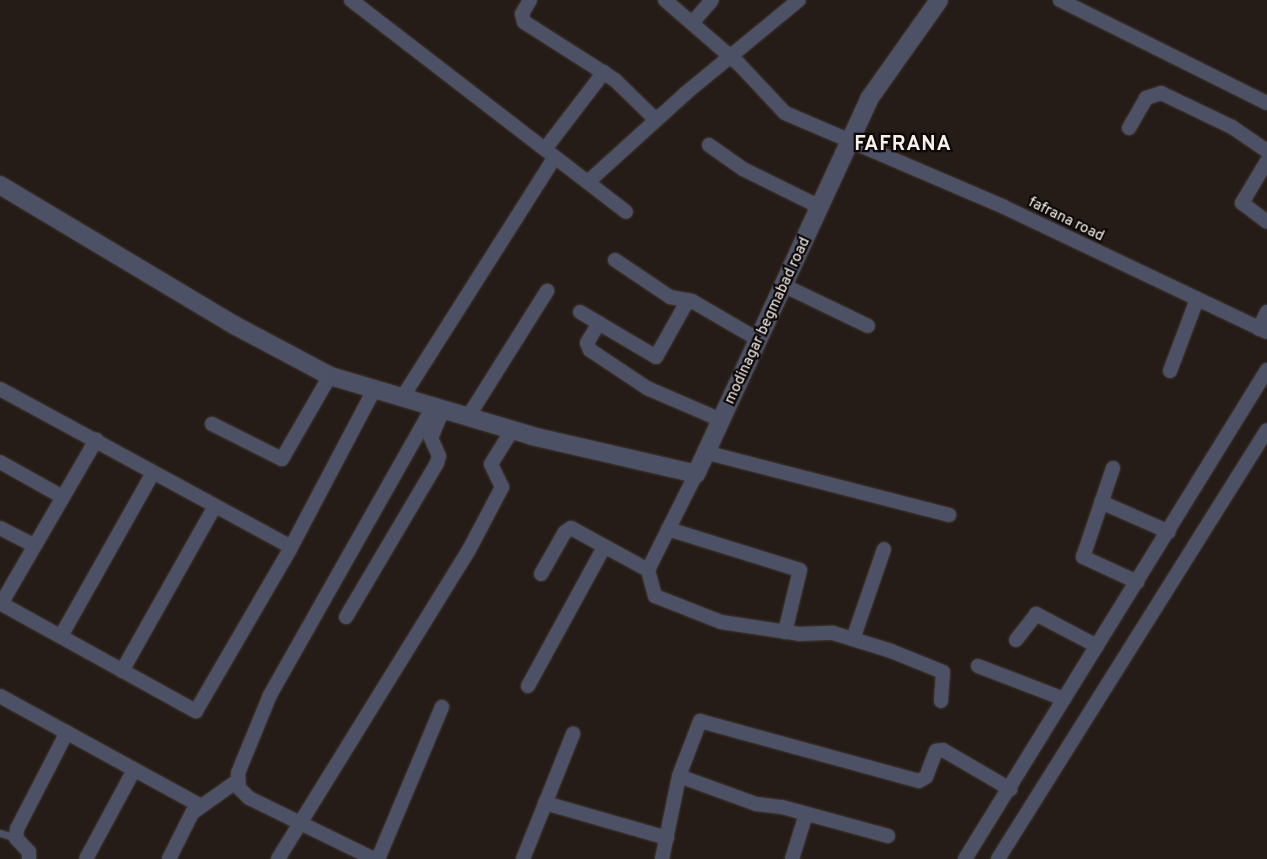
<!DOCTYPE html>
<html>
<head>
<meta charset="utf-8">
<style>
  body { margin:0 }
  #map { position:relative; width:1267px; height:859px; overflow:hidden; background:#261c17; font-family:Overpass,sans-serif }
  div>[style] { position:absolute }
  .roads { filter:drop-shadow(0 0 1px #433a35) drop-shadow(0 0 1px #433a35) }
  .service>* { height:7px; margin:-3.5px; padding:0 3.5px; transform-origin:3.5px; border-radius:3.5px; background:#4c5166 }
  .minor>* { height:14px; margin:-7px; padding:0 7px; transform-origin:7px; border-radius:7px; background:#4c5166 }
  .tertiary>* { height:18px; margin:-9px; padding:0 9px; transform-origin:9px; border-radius:9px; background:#4c5166 }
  span { translate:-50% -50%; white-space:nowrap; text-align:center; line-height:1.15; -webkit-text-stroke:4.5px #0c0806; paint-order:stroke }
  .street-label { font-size:15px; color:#f6efeb }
  .district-label { font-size:20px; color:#f6efeb; font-weight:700; letter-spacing:1px }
</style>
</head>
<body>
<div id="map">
  <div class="roads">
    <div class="service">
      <div style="left:0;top:833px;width:17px;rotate:17deg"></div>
    </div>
    <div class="minor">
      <div style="left:351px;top:0;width:347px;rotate:37.6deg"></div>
      <div style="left:530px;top:0;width:16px;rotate:120deg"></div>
      <div style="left:522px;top:14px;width:8px;rotate:76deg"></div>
      <div style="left:524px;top:22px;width:108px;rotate:32.5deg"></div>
      <div style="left:615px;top:80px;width:57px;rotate:44.3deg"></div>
      <div style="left:665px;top:0;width:98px;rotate:40.9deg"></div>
      <div style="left:739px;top:64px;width:67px;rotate:46.8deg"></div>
      <div style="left:785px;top:113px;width:238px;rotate:23.2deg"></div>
      <div style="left:1004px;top:207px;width:291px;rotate:25.4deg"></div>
      <div style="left:1060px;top:0;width:231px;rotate:26.5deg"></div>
      <div style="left:692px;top:23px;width:30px;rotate:-49deg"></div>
      <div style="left:1129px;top:128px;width:34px;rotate:-60deg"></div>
      <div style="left:1146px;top:98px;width:16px;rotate:-18deg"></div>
      <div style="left:1161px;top:93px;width:79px;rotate:25.6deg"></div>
      <div style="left:1232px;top:127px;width:42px;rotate:34.4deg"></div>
      <div style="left:709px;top:145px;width:42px;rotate:35.2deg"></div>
      <div style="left:743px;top:169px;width:86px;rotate:26.3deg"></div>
      <div style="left:545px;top:149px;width:97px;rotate:-52.5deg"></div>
      <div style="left:1267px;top:161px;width:49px;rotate:120.8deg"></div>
      <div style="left:1242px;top:203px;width:31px;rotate:37deg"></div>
      <div style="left:589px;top:181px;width:131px;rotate:-42.2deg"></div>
      <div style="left:686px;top:93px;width:146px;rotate:-39.5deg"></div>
      <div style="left:615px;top:260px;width:66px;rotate:33.9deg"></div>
      <div style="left:670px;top:297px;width:22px;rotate:10deg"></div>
      <div style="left:692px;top:301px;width:78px;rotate:30.2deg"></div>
      <div style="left:785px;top:286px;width:92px;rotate:25.7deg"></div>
      <div style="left:580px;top:312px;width:88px;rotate:30.6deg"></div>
      <div style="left:656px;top:357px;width:65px;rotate:-60.7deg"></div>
      <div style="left:599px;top:323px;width:23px;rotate:121deg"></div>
      <div style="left:587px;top:343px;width:8px;rotate:67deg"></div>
      <div style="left:590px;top:350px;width:69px;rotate:33.7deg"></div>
      <div style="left:647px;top:388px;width:81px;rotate:23.4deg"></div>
      <div style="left:1259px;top:329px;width:19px;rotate:-65deg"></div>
      <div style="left:1170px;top:371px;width:77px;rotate:-69.4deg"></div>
      <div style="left:0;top:389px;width:331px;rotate:28.5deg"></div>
      <div style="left:402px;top:398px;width:285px;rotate:-57.6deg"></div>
      <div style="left:468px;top:417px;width:149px;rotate:-57.9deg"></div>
      <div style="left:212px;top:424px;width:78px;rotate:26.6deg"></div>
      <div style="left:282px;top:459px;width:96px;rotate:-60deg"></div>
      <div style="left:708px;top:453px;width:249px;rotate:14.4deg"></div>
      <div style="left:0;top:462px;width:72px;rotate:29.1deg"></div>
      <div style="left:1113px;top:468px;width:94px;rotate:108.6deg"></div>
      <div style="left:1083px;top:557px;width:60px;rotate:24.8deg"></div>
      <div style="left:696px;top:474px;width:107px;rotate:116.6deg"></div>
      <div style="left:648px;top:570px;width:27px;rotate:75deg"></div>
      <div style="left:655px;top:596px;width:71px;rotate:21.5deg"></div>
      <div style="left:721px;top:622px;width:79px;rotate:8.7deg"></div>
      <div style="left:799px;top:634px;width:34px;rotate:-2deg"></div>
      <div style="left:833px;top:633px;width:61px;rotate:17.2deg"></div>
      <div style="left:891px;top:651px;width:56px;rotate:22deg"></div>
      <div style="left:943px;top:672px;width:29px;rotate:94deg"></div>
      <div style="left:1101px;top:502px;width:74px;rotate:23.8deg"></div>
      <div style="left:0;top:528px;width:39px;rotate:27deg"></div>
      <div style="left:668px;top:529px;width:138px;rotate:17.3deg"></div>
      <div style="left:800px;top:570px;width:64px;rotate:103.6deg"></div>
      <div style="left:541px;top:574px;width:48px;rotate:-60.3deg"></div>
      <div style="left:565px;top:532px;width:7px;rotate:-34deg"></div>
      <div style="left:571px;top:528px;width:88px;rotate:28.6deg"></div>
      <div style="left:0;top:603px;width:224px;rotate:28.9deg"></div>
      <div style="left:196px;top:711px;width:183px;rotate:-59.8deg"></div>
      <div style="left:288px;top:553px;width:184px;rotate:-62.2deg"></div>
      <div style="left:1px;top:604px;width:190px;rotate:-59.9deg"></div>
      <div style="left:346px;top:617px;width:179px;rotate:-59.4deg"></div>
      <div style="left:437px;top:463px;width:7px;rotate:-74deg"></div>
      <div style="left:439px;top:456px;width:20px;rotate:-114deg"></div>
      <div style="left:431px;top:438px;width:30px;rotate:-67deg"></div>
      <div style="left:61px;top:636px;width:187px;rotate:-60.6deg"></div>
      <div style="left:853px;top:639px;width:95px;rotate:-71deg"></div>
      <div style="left:1016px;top:640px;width:33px;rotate:-52deg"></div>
      <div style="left:1036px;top:614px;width:69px;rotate:27.7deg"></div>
      <div style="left:978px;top:666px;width:92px;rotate:21deg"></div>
      <div style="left:122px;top:671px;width:189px;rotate:-60.6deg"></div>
      <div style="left:528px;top:686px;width:158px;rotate:-61.3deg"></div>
      <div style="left:0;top:696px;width:227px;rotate:28.7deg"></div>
      <div style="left:679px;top:776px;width:82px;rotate:20deg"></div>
      <div style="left:756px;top:804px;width:26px;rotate:7deg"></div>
      <div style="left:782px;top:807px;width:110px;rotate:15.3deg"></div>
      <div style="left:545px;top:803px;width:127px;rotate:16deg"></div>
      <div style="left:29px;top:859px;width:7px;rotate:-90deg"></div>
      <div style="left:29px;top:852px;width:19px;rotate:-133deg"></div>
      <div style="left:16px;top:838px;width:9px;rotate:-84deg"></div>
      <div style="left:17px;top:829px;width:109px;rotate:-62.7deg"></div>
      <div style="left:86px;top:859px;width:101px;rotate:-61.7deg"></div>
      <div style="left:169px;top:859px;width:51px;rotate:-63.4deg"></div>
      <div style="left:192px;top:813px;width:55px;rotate:-35.4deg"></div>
      <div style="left:278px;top:859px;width:365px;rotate:-58.3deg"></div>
      <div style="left:470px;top:548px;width:69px;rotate:-62.3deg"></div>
      <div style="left:502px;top:487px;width:25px;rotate:-116deg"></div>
      <div style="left:491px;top:464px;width:40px;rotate:-58deg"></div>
      <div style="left:374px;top:859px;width:139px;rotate:-154deg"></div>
      <div style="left:249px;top:798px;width:14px;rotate:-135deg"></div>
      <div style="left:239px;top:788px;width:15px;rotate:-94deg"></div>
      <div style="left:238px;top:773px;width:84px;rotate:-67.7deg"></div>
      <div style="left:270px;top:695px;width:331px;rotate:-60.5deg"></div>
      <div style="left:378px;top:859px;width:165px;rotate:-67.2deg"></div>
      <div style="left:523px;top:859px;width:135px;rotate:-68.2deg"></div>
      <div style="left:662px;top:859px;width:85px;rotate:-78.4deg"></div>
      <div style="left:679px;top:776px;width:59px;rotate:-69.1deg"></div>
      <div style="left:700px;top:721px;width:227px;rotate:15.3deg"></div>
      <div style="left:919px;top:781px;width:8px;rotate:-30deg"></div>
      <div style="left:926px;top:777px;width:28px;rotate:-69deg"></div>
      <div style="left:936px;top:751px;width:7px;rotate:-8deg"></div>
      <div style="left:943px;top:750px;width:78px;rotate:30.2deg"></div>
      <div style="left:792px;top:859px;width:47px;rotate:-72.7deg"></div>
      <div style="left:965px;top:859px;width:575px;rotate:-58.3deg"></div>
      <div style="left:998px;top:859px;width:506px;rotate:-57.91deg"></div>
    </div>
    <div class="tertiary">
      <div style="left:0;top:185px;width:275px;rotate:30.9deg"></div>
      <div style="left:236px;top:326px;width:106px;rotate:28deg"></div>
      <div style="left:330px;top:376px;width:211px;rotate:16.5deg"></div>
      <div style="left:532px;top:436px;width:168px;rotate:13deg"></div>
      <div style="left:696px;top:474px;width:413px;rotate:-65.2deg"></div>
      <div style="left:869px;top:99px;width:121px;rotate:-54.7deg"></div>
    </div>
  </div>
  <div class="street-label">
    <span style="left:1066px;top:220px;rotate:26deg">fafrana road</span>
    <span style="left:768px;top:321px;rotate:-65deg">modinagar begmabad road</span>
  </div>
  <div class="district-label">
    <span style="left:903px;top:145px">FAFRANA</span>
  </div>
</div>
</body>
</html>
